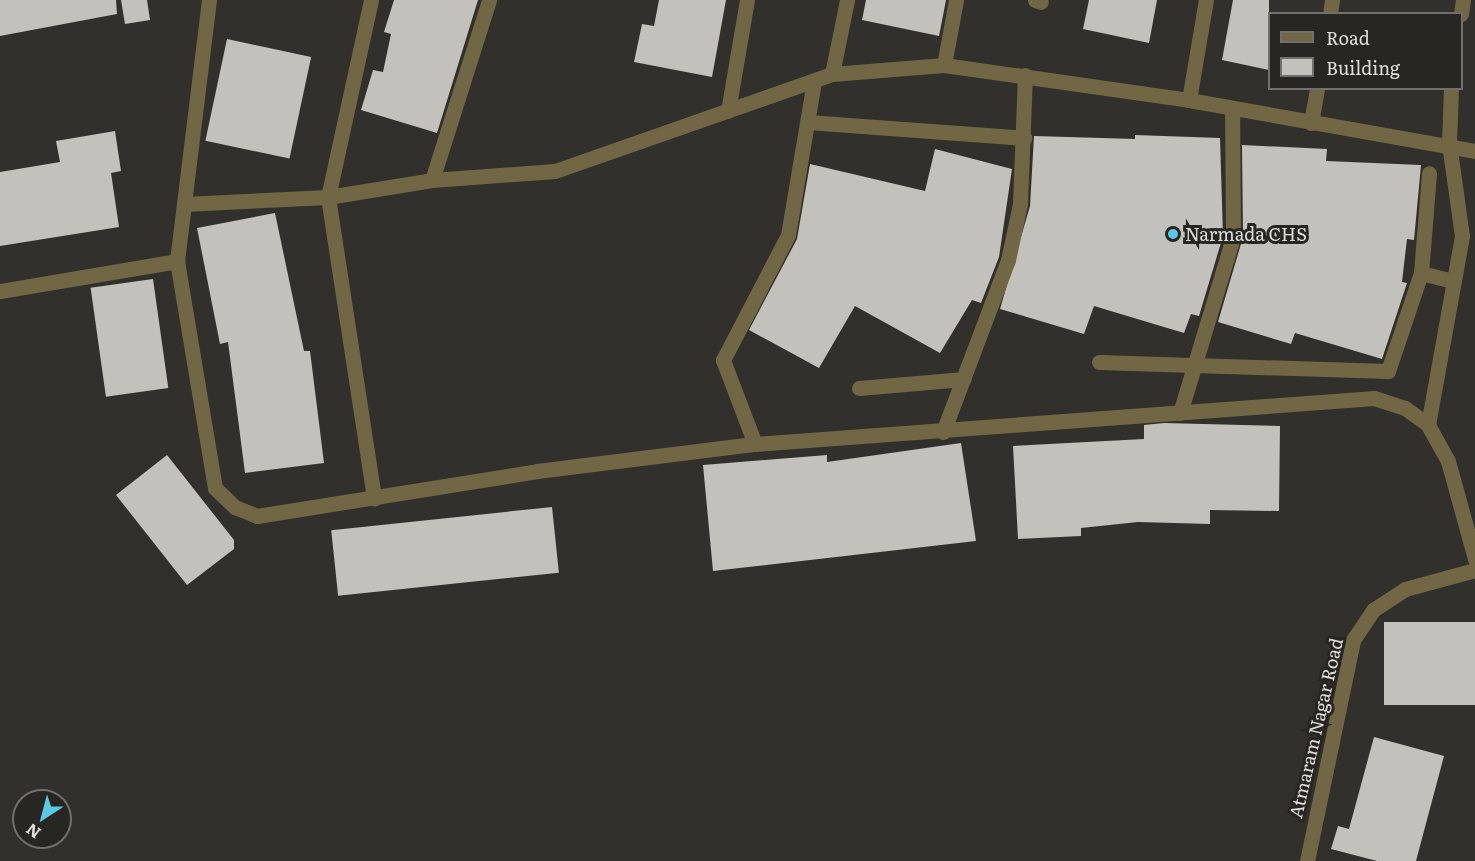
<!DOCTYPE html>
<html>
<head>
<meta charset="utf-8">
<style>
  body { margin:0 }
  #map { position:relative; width:1475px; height:861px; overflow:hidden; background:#31302d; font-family:Literata,serif }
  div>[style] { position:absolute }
  .building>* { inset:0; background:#c2c1bc; transform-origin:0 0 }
  .minor>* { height:15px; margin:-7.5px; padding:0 7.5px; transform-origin:7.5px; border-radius:7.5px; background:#726745 }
  .dots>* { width:16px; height:16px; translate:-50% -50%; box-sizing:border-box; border:3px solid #282623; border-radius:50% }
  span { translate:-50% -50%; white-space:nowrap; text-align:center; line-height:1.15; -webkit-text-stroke:6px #282623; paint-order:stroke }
  .poi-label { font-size:18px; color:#dededb }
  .left { translate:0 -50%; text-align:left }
  .street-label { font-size:18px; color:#dededb }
  .legend { position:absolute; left:1268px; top:12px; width:195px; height:78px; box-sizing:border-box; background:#282623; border:2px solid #71706d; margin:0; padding:8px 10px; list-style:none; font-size:18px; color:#dededb }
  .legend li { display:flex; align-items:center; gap:12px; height:30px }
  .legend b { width:30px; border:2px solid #71706d }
  .north { position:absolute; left:12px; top:789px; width:60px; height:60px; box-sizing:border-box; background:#282623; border:2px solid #71706d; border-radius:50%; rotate:216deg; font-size:16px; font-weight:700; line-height:24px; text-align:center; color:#dededb }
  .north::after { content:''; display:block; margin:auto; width:21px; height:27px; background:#5bc8e7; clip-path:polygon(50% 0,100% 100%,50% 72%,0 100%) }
</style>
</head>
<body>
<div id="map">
  <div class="building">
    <div style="clip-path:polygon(0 0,116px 0,117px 14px,0 36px)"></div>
    <div style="clip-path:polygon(121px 0,147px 0,150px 20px,125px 24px)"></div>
    <div style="clip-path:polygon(394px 0,478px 0,437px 133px,361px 110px,373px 70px,383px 72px,391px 34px,384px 32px)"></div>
    <div style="clip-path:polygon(659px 0,726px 0,712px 77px,634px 62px,642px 24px,654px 26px)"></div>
    <div style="clip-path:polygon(866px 0,946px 0,939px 36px,862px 20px)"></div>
    <div style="clip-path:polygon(1089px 0,1157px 0,1149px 43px,1083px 29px)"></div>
    <div style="clip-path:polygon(1233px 0,1269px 0,1269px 70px,1222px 60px)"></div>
    <div style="left:227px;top:39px;width:86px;height:104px;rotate:12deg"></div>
    <div style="clip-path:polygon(115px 131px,121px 171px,111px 173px,119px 227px,0 246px,0 172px,60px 162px,56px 141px)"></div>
    <div style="clip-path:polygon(1135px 135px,1220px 138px,1223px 236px,1199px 316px,1191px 314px,1184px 333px,1094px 306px,1084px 334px,1000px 309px,1030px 206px,1034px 136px,1135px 139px)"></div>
    <div style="clip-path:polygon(1242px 145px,1327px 149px,1326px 161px,1421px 165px,1414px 240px,1407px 239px,1402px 282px,1407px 283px,1382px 359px,1295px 333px,1291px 344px,1218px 322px,1243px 237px)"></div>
    <div style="clip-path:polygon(935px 149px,1012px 169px,999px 257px,981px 303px,972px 300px,940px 353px,855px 306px,819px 368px,749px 330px,797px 239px,810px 164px,925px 191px)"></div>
    <div style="clip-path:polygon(275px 213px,304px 351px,310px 351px,324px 463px,245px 473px,228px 342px,220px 344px,197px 228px)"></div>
    <div style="left:153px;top:279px;width:110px;height:63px;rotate:82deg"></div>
    <div style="clip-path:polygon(1164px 423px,1280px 426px,1279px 511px,1210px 510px,1210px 524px,1138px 522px,1081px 528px,1081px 536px,1018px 539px,1013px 446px,1144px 439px,1144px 425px)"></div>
    <div style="clip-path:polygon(961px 443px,976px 541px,713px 571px,703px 465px,827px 455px,827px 462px)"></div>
    <div style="clip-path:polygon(167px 455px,234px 540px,234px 549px,187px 585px,116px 495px)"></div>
    <div style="left:552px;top:507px;width:66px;height:222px;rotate:84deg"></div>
    <div style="left:1475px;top:622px;width:83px;height:91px;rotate:90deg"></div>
    <div style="clip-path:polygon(1374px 737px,1444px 756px,1416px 861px,1377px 861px,1331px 849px,1338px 826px,1349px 829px)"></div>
  </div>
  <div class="minor">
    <div style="left:209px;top:0;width:263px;rotate:97deg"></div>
    <div style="left:177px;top:261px;width:230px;rotate:80.5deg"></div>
    <div style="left:215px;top:488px;width:28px;rotate:44deg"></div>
    <div style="left:235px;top:507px;width:24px;rotate:22deg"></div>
    <div style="left:257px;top:516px;width:284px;rotate:-9.1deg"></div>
    <div style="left:537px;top:471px;width:220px;rotate:-7.1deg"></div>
    <div style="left:755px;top:444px;width:621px;rotate:-4.25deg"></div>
    <div style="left:1374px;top:398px;width:33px;rotate:18deg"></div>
    <div style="left:1405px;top:408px;width:29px;rotate:36deg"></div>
    <div style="left:1428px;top:425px;width:41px;rotate:60.9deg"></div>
    <div style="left:1448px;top:461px;width:102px;rotate:74.6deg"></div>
    <div style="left:371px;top:0;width:202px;rotate:102.3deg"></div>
    <div style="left:328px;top:197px;width:305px;rotate:81.3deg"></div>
    <div style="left:1035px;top:0;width:6px;rotate:18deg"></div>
    <div style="left:1330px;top:14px;width:14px;rotate:-82deg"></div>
    <div style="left:1461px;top:14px;width:14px;rotate:-82deg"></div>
    <div style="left:944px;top:65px;width:66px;rotate:-79.5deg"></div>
    <div style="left:832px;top:74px;width:76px;rotate:-78.5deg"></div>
    <div style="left:1189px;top:100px;width:101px;rotate:-80.4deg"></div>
    <div style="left:728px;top:111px;width:113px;rotate:-80.3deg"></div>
    <div style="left:808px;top:122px;width:217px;rotate:4.2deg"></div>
    <div style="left:1311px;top:123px;width:36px;rotate:-80deg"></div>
    <div style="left:432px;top:180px;width:189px;rotate:-72.4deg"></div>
    <div style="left:184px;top:204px;width:144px;rotate:-2.8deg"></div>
    <div style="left:328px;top:197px;width:105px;rotate:-9.3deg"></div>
    <div style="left:432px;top:180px;width:123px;rotate:-4.2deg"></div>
    <div style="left:555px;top:171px;width:293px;rotate:-19.3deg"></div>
    <div style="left:832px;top:74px;width:112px;rotate:-4.6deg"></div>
    <div style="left:944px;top:65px;width:247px;rotate:8.1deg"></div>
    <div style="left:1189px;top:100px;width:291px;rotate:10.1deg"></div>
    <div style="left:1421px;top:273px;width:34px;rotate:14deg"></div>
    <div style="left:0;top:291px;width:180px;rotate:-9.6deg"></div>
    <div style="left:1099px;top:362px;width:289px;rotate:1.8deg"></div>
    <div style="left:1388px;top:371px;width:103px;rotate:-71.4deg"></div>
    <div style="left:1421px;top:273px;width:100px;rotate:-85.4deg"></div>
    <div style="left:859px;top:388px;width:105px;rotate:-4.9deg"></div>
    <div style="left:1180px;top:413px;width:184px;rotate:-73.2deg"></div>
    <div style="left:1233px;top:237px;width:129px;rotate:-90.4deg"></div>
    <div style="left:1428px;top:425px;width:192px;rotate:-79.8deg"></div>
    <div style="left:1462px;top:236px;width:94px;rotate:-98deg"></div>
    <div style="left:1449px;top:143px;width:55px;rotate:-87.9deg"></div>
    <div style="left:943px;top:432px;width:184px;rotate:-69.3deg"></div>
    <div style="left:1008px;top:260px;width:57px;rotate:-77.9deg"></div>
    <div style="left:1020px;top:204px;width:129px;rotate:-87.8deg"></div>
    <div style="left:755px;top:444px;width:90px;rotate:-110.9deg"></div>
    <div style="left:723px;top:360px;width:141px;rotate:-62.5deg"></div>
    <div style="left:788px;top:235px;width:156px;rotate:-80.4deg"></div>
    <div style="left:1307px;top:861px;width:226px;rotate:-78.2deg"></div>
    <div style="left:1353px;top:640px;width:36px;rotate:-56deg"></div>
    <div style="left:1373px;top:610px;width:38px;rotate:-33deg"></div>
    <div style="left:1405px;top:589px;width:73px;rotate:-15.2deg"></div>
  </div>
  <div class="dots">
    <div style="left:1173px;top:234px;background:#5bc8e7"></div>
  </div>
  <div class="poi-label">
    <span class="left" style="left:1185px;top:234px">Narmada CHS</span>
  </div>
  <div class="street-label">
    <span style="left:1316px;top:728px;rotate:-77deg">Atmaram Nagar Road</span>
  </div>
  <ul class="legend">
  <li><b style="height:8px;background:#726745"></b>Road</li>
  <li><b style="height:16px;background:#c2c1bc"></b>Building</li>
  </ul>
  <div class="north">N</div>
</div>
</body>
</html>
